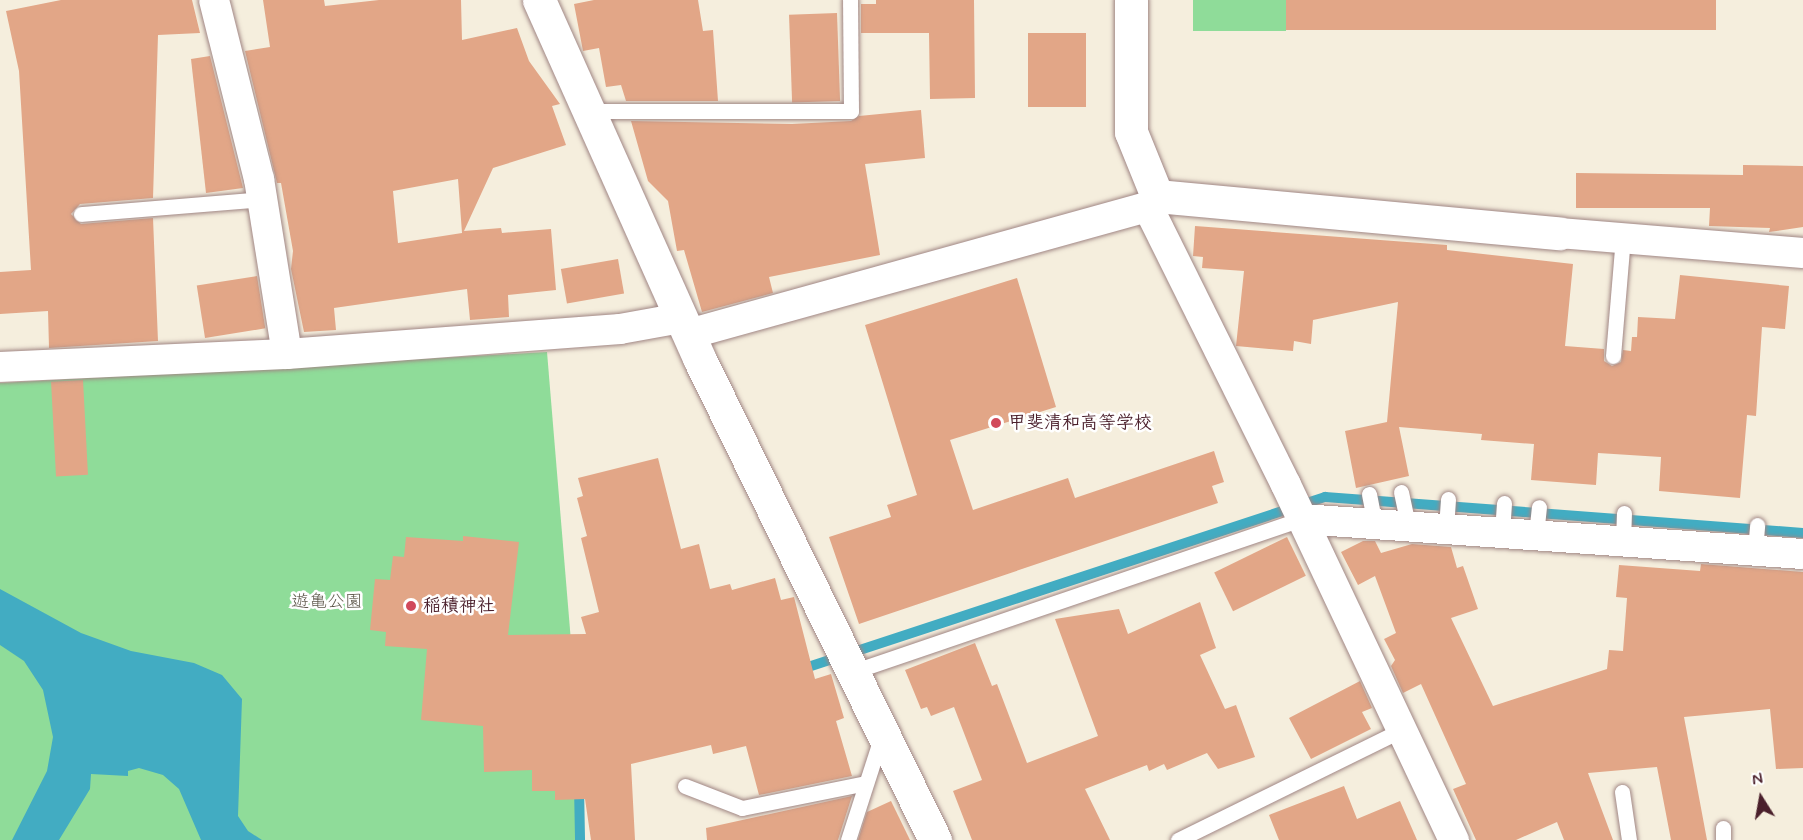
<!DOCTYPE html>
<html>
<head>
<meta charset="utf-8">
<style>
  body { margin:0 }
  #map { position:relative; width:1803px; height:840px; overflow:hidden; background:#f5eedd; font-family:Mynerve,"Klee One",sans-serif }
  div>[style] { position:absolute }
  .green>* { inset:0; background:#8fdc99; transform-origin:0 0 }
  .water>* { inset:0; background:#42acc2 }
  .stream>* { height:10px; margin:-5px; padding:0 5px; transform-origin:5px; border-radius:5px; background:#42acc2 }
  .building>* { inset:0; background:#e2a687; transform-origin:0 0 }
  .roads { filter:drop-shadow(0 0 2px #a08684) drop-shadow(0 0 2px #a08684) }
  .service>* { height:15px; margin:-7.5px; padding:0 7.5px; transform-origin:7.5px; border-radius:7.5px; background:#fff }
  .minor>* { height:30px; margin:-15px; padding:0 15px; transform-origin:15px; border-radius:15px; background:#fff }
  .tertiary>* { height:33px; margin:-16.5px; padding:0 16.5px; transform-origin:16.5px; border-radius:16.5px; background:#fff }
  .dots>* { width:16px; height:16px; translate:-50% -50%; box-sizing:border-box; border:3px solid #fff; border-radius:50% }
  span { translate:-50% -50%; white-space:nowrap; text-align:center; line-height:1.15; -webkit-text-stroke:5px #fff; paint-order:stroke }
  .poi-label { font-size:18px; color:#4a1f2b; font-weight:700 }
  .left { translate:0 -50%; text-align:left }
  .park-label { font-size:18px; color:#5f584c }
  .north { position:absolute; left:1731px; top:768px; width:60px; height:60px; -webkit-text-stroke:4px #fff; paint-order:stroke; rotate:349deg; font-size:16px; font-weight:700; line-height:24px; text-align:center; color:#4a1f2b }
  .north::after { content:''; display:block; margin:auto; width:21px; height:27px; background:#4a1f2b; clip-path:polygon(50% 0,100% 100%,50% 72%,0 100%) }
</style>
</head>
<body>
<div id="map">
  <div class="green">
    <div style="left:1193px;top:0;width:93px;height:31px"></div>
    <div style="clip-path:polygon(547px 352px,577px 714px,580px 840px,0 840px,0 383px)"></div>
  </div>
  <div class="water">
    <div style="clip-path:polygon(0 589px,81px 633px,131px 651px,194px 663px,222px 675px,242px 699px,238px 816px,248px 831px,262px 840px,201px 840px,179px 789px,163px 775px,139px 768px,128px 771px,128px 776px,91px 774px,90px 789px,59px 840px,12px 840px,47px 771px,53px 737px,43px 690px,24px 661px,0 645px)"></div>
  </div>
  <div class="stream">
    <div style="left:799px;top:670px;width:554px;rotate:-18.21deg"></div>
    <div style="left:1325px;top:497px;width:479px;rotate:4.3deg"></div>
    <div style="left:579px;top:786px;width:54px;rotate:88.9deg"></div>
  </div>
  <div class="building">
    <div style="clip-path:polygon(61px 0,192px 0,200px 33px,158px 35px,153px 198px,80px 204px,71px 214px,81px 224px,153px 218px,158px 341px,49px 348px,48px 311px,0 314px,0 272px,31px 270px,19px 71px,6px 11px)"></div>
    <div style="clip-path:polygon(evenodd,263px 0,324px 0,325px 6px,379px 0,461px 0,462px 40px,517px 28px,529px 61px,560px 104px,552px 106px,566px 145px,493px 168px,464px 231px,501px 228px,502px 233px,551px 229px,556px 290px,508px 295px,509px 317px,470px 320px,467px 289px,334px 308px,336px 330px,304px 332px,291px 269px,293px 251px,281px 183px,277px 183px,245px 51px,270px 47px,263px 0,458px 179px,462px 233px,398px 243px,393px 191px,458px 179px)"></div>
    <div style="clip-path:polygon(594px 0,698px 0,703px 31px,713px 30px,718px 101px,626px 101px,621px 85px,606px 87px,599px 48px,583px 51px,574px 4px)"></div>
    <div style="clip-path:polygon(876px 0,974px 0,975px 98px,930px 99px,929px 33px,861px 33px,861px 4px,876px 4px)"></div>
    <div style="left:1286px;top:0;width:430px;height:30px"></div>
    <div style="left:837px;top:13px;width:88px;height:48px;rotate:88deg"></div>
    <div style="left:1028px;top:33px;width:58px;height:74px"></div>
    <div style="clip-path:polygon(210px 56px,243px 188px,206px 193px,191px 59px)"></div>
    <div style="clip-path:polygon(921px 110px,925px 158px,865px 164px,880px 255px,769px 277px,773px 293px,702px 312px,684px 250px,677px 251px,668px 201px,648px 181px,631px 121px,792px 124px,851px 121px,859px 116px)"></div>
    <div style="clip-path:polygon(1743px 165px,1803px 166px,1803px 227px,1769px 232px,1770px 228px,1709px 226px,1710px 208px,1576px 208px,1576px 173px,1743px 175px)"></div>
    <div style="clip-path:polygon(1195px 226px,1447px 245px,1447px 250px,1573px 264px,1565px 346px,1604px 349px,1604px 361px,1612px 366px,1621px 362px,1623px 350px,1631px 351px,1632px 337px,1637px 337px,1638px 317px,1675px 319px,1680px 275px,1789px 286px,1785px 329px,1762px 327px,1756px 416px,1747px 415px,1740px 498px,1659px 491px,1661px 457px,1598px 453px,1596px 485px,1531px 480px,1534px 444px,1481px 440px,1482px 434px,1399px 427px,1409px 476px,1356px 488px,1345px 431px,1387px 422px,1398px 302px,1313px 320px,1311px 344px,1294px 341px,1293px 351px,1236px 346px,1244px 271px,1202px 268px,1203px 257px,1193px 256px)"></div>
    <div style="left:618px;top:259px;width:35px;height:58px;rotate:80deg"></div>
    <div style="left:257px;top:276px;width:53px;height:61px;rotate:81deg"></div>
    <div style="clip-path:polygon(1017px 278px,1056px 407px,950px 440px,973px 510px,1068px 478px,1075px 498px,1214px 451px,1224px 482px,1212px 486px,1218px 503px,859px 624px,829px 537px,891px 517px,887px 505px,917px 495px,865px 325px)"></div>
    <div style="left:83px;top:380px;width:95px;height:32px;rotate:87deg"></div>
    <div style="clip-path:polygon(658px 458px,681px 549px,699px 544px,710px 589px,730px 584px,732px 590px,775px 578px,781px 600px,794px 597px,815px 679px,831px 674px,844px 718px,836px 721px,852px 776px,759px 795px,746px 746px,713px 754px,711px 745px,631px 764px,635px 840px,591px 840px,585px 799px,555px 800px,555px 791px,532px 791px,532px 770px,484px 772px,483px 726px,421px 720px,427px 649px,385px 646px,386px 632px,370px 630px,375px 579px,390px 580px,393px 556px,404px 557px,406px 537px,463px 541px,463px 536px,519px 542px,508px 635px,586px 634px,581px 617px,599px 612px,581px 538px,587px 536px,577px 498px,583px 496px,578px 478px)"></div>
    <div style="left:1287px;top:537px;width:43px;height:81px;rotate:64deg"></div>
    <div style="clip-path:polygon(1363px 541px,1375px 541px,1381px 553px,1412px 544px,1451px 547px,1457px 568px,1463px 566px,1478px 609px,1451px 618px,1493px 706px,1607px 669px,1609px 650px,1623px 651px,1627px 598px,1616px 597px,1619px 565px,1700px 571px,1701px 564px,1803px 572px,1803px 768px,1776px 769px,1770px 709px,1684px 717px,1707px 840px,1671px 840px,1657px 767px,1588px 773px,1613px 840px,1564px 840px,1557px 822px,1516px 840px,1476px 840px,1453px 789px,1466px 784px,1421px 684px,1403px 693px,1391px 666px,1395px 660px,1384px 639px,1396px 633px,1375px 576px,1358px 585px,1341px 552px)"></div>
    <div style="clip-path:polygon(1200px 602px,1216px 648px,1200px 655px,1225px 709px,1236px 705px,1255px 757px,1218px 769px,1207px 753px,1167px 770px,1164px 764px,1149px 771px,1147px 765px,1085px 789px,1110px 840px,972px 840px,953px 791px,982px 780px,954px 707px,931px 716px,927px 707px,921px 709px,905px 670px,975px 643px,992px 686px,997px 684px,1027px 763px,1098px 736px,1055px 619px,1119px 609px,1128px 634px)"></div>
    <div style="clip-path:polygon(1360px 681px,1372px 708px,1362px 712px,1371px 729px,1311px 759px,1289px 718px)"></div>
    <div style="clip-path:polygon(1344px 786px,1357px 819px,1400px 801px,1417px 840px,1279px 840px,1269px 815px)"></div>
    <div style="clip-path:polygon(852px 796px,838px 840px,707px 840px,706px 828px)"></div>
    <div style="clip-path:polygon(891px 801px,910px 840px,858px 840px,867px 812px)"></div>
  </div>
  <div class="roads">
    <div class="service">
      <div style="left:590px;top:111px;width:261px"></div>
      <div style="left:851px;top:111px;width:111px;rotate:-90.5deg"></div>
      <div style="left:81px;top:214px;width:182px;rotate:-4.7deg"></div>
      <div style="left:1613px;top:356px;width:118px;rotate:-85.2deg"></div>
      <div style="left:1401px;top:492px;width:35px;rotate:78deg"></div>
      <div style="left:1369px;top:494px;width:31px;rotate:79deg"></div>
      <div style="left:1446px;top:528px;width:29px;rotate:-86deg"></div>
      <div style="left:1502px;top:532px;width:29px;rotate:-86deg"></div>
      <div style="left:1536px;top:535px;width:28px;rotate:-84deg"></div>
      <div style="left:1623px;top:541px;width:28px;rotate:-88deg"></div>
      <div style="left:1755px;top:550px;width:25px;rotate:-85deg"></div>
      <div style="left:855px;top:671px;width:472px;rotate:-18.8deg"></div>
      <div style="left:685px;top:786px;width:61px;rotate:21.1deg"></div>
      <div style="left:742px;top:808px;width:126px;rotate:-11.4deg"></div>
      <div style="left:1622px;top:792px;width:49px;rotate:81.7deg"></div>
      <div style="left:848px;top:840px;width:107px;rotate:-72.1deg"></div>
      <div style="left:1178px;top:840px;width:250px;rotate:-26.2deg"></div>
      <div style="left:1723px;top:840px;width:12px;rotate:-90deg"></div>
    </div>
    <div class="minor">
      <div style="left:214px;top:0;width:185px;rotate:75.9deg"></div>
      <div style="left:259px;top:179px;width:177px;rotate:80.9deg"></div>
      <div style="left:1157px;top:196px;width:14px;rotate:129deg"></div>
      <div style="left:1148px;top:207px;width:310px;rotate:63.6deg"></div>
      <div style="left:1286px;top:485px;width:393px;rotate:64.7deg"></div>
      <div style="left:1559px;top:233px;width:245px;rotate:4.7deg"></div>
      <div style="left:689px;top:334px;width:476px;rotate:-15.5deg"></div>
      <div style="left:0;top:367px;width:287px;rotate:-2.6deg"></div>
      <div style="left:287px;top:354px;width:334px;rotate:-4.3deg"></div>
      <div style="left:620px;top:329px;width:62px;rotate:-10.2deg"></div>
      <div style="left:1302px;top:519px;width:502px;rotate:4deg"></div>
    </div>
    <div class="tertiary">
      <div style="left:539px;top:0;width:392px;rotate:65.9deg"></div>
      <div style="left:699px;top:358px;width:537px;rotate:63.91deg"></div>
      <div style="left:1131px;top:0;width:132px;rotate:90deg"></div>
      <div style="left:1131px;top:132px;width:69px;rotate:67.9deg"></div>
      <div style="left:1157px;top:196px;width:404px;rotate:5.3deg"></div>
    </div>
  </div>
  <div class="dots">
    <div style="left:996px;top:423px;background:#d1495b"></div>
    <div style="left:411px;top:606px;background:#d1495b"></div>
  </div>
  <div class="poi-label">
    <span class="left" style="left:1008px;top:423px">甲斐清和高等学校</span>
    <span class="left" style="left:423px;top:606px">稲積神社</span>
  </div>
  <div class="park-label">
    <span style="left:327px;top:602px">遊亀公園</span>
  </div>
  <div class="north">N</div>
</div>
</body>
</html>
